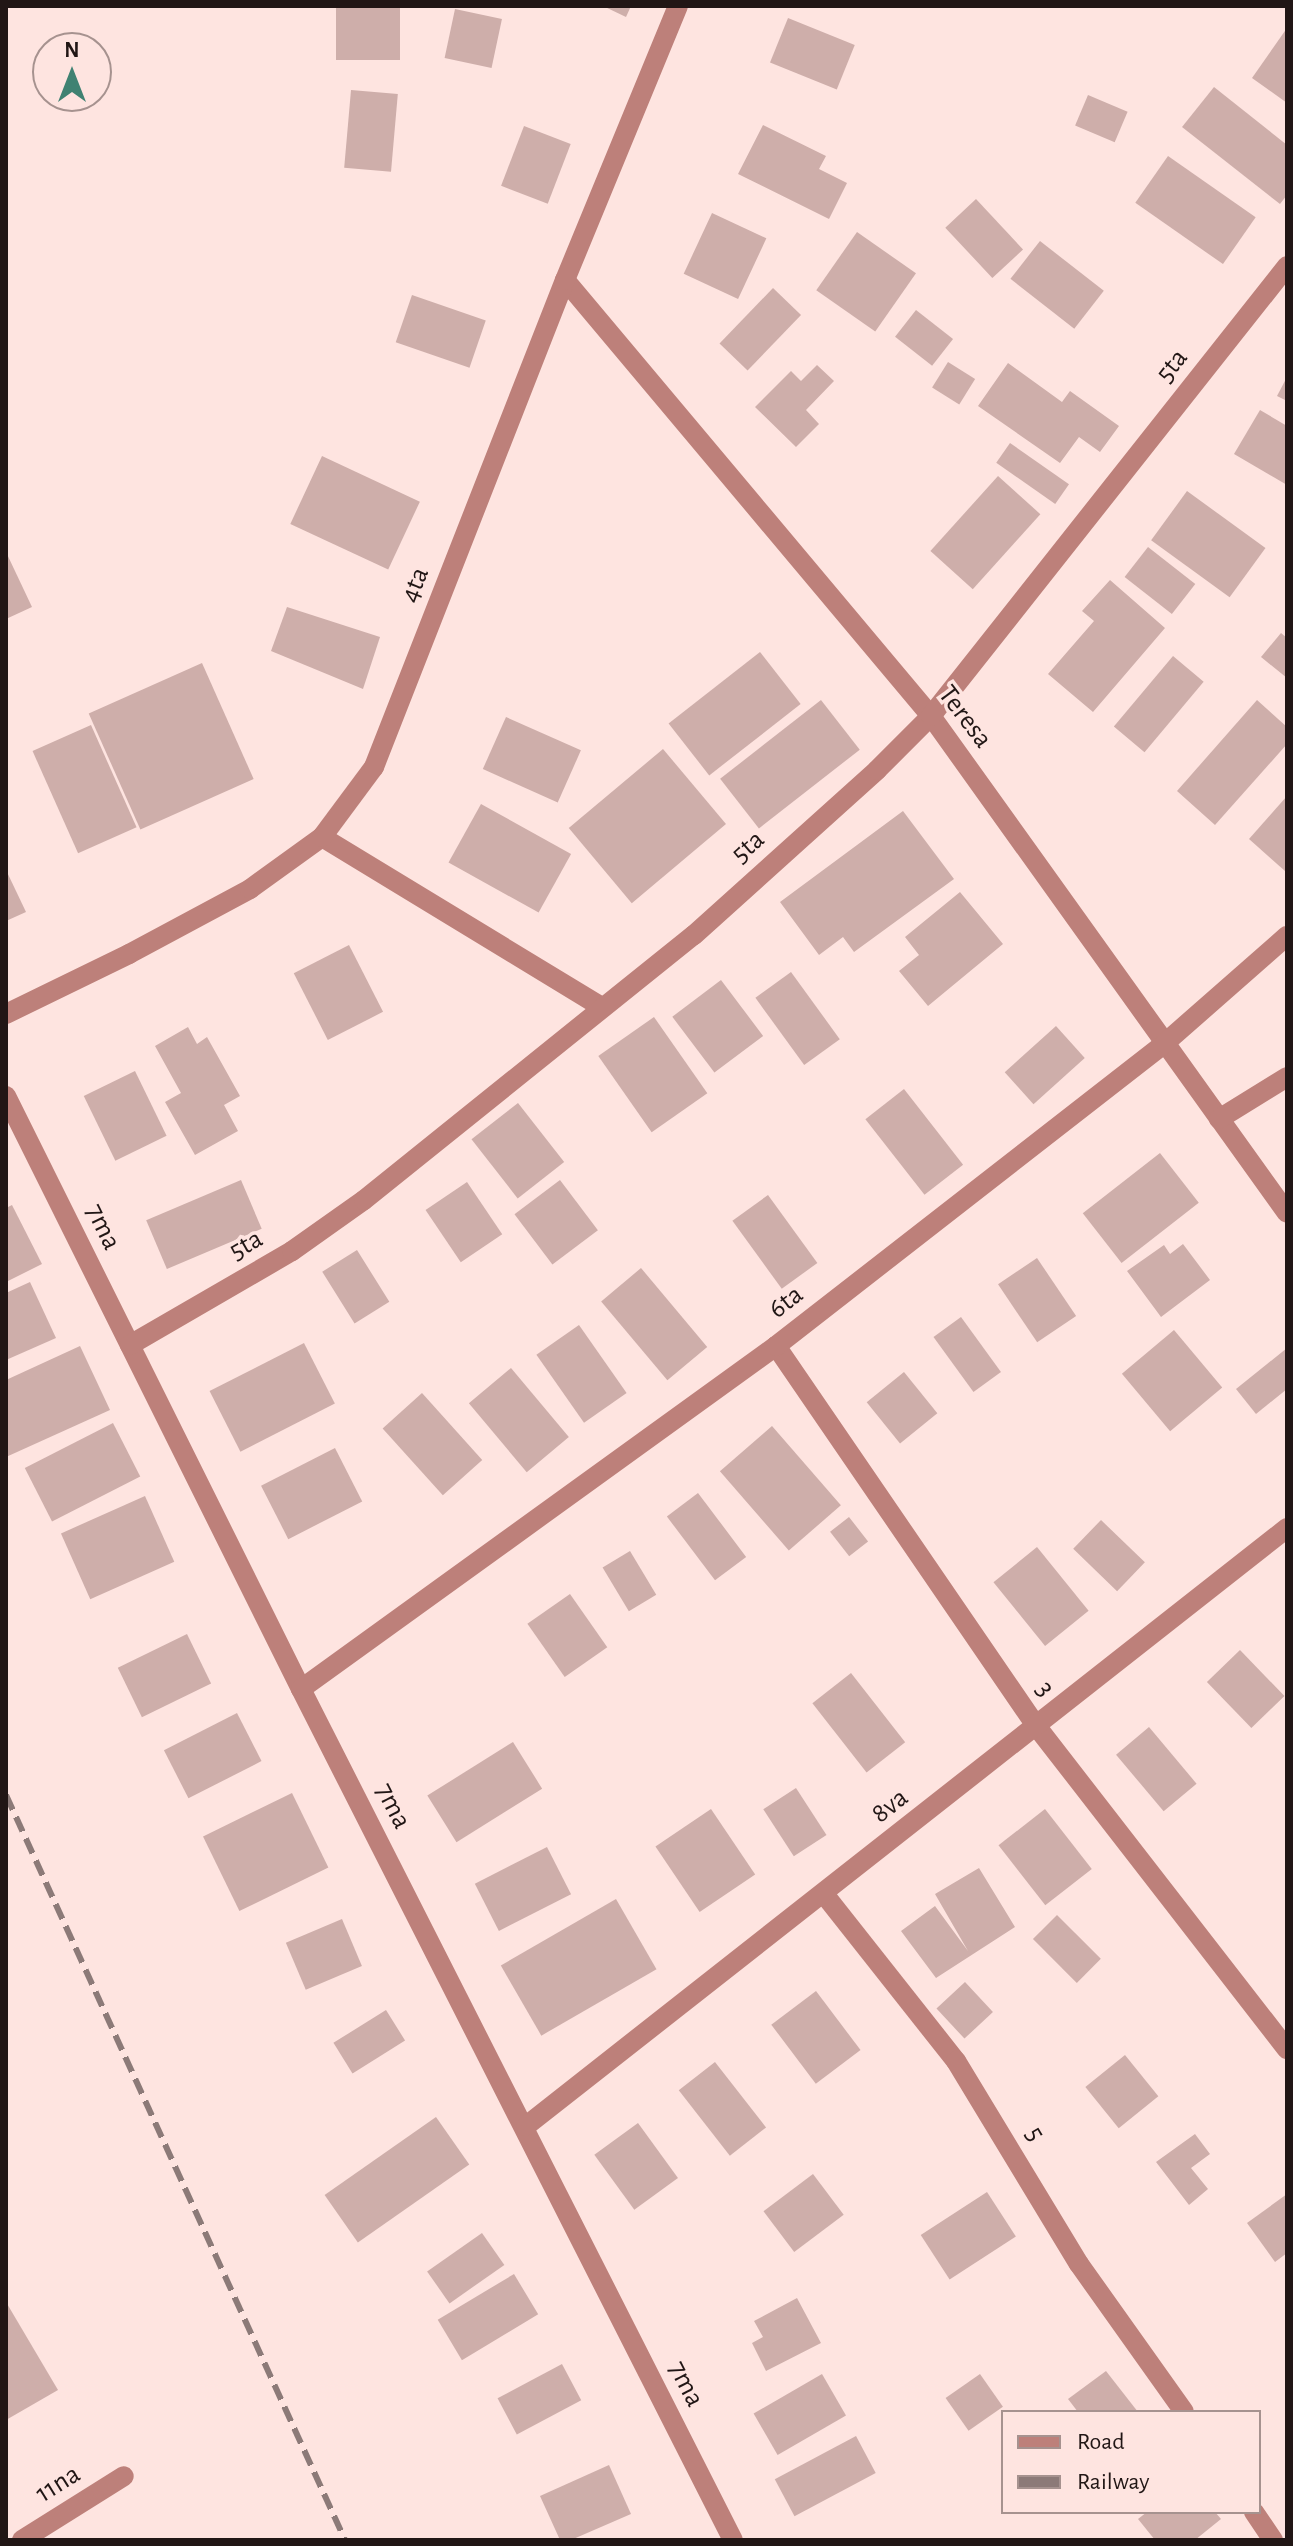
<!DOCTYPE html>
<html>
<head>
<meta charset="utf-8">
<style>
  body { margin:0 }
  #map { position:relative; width:1293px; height:2546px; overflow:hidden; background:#fee4e0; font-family:"Alegreya Sans",sans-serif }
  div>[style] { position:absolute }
  .building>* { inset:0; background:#ceaeaa; transform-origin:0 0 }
  .minor>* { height:20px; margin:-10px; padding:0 10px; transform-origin:10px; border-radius:10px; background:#bd807a }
  .rail>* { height:6px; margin-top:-3px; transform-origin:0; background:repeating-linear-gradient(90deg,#8c7a78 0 16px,transparent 0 24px) }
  span { translate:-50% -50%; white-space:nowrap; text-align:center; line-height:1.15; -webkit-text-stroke:7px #fee4e0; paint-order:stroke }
  .street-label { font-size:28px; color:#211615 }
  .frame { position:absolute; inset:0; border:8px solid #211615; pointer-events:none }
  .legend { position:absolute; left:1001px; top:2410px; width:260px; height:104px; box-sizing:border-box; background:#fee4e0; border:2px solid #a6928f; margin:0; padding:10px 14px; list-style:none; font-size:24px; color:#211615 }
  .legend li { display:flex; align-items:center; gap:16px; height:40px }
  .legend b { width:40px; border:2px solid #a6928f }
  .north { position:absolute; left:32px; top:32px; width:80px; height:80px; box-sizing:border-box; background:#fee4e0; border:2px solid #a6928f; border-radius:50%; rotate:0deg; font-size:22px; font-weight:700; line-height:32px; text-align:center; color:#211615 }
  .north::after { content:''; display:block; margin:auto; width:28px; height:36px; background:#408272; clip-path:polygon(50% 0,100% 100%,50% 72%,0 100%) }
</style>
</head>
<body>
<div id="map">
  <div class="building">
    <div style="left:336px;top:6px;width:64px;height:54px"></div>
    <div style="clip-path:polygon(603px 6px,631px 6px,626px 17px)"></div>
    <div style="left:455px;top:9px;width:48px;height:50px;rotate:12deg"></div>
    <div style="left:788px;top:18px;width:72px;height:48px;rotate:22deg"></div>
    <div style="clip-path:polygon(1287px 28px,1287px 103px,1252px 78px)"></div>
    <div style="clip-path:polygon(1214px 87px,1287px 145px,1287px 195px,1280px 204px,1182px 127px)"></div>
    <div style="left:351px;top:90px;width:47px;height:78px;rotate:5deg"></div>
    <div style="left:1088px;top:95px;width:43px;height:33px;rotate:23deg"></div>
    <div style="clip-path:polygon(763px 125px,826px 156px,819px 169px,847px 183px,829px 219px,738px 174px)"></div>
    <div style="left:524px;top:126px;width:50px;height:64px;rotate:21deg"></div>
    <div style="left:1168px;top:156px;width:107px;height:57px;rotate:35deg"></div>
    <div style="left:976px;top:199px;width:69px;height:42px;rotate:47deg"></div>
    <div style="left:712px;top:213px;width:60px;height:67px;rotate:25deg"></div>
    <div style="left:857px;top:232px;width:72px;height:71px;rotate:35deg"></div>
    <div style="left:1040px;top:241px;width:81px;height:48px;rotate:38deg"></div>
    <div style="left:773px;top:288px;width:39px;height:77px;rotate:44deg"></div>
    <div style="left:412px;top:295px;width:78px;height:50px;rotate:19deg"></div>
    <div style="left:916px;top:310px;width:47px;height:34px;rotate:38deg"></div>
    <div style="left:948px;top:362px;width:32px;height:30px;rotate:32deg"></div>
    <div style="clip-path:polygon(1008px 363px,1062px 402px,1070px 391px,1119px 426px,1100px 452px,1079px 437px,1060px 463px,978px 406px)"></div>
    <div style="clip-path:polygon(817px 365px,834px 381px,806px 410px,819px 424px,796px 447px,755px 407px,791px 371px,801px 381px)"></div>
    <div style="clip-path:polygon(1287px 377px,1287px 401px,1277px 396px)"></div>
    <div style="clip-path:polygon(1260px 410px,1287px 426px,1287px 485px,1234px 454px)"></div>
    <div style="left:1010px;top:443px;width:72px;height:24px;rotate:35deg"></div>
    <div style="left:322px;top:456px;width:108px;height:75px;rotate:25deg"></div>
    <div style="left:998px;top:476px;width:57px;height:101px;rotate:42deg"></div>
    <div style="left:1187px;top:491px;width:97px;height:61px;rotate:36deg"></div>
    <div style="left:1148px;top:547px;width:60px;height:38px;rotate:38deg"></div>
    <div style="clip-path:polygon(6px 552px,32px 607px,6px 619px)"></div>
    <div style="clip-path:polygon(1110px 580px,1165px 628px,1093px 712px,1048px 674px,1094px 621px,1082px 611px)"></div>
    <div style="clip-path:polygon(287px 607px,380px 637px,363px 689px,271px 651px)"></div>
    <div style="clip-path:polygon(1281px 633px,1287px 638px,1287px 678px,1261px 657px)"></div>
    <div style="left:760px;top:652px;width:66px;height:116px;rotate:52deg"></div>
    <div style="left:1173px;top:656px;width:40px;height:92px;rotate:40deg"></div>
    <div style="left:202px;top:663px;width:127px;height:124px;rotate:66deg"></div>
    <div style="left:821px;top:700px;width:63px;height:128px;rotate:52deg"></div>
    <div style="clip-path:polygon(1257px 700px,1287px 727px,1287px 744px,1215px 825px,1177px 791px)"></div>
    <div style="left:506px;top:717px;width:82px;height:57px;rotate:24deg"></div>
    <div style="left:91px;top:725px;width:112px;height:64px;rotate:66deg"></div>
    <div style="left:663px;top:749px;width:98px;height:123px;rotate:50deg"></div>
    <div style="clip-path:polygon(1287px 796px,1287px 868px,1285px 871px,1249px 839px)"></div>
    <div style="left:481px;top:804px;width:103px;height:67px;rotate:29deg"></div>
    <div style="clip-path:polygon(903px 811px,954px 879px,854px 952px,843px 937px,819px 955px,780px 902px)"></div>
    <div style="clip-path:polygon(6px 870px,26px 912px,6px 921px)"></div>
    <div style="clip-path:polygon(960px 892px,1003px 944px,928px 1006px,899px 971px,919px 955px,905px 937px)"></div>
    <div style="left:349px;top:945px;width:75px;height:62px;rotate:63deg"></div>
    <div style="left:791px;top:972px;width:83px;height:44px;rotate:54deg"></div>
    <div style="left:721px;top:980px;width:70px;height:61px;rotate:53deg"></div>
    <div style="left:654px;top:1017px;width:93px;height:68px;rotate:55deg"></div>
    <div style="left:1056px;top:1026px;width:43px;height:69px;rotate:48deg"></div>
    <div style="clip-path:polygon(188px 1027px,197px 1044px,207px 1037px,240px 1096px,224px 1105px,238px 1131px,195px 1155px,165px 1102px,181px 1093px,155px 1046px)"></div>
    <div style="left:135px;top:1071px;width:72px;height:57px;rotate:64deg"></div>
    <div style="left:904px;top:1089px;width:96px;height:49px;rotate:52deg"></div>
    <div style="left:518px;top:1103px;width:75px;height:59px;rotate:52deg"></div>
    <div style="left:1160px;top:1153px;width:63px;height:98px;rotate:52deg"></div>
    <div style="left:241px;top:1180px;width:53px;height:103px;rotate:67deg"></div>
    <div style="left:560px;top:1180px;width:63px;height:57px;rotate:53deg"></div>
    <div style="left:467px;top:1182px;width:63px;height:50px;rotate:56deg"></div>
    <div style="left:768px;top:1195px;width:84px;height:44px;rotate:54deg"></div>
    <div style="clip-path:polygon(12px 1205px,42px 1264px,6px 1282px,6px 1208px)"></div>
    <div style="clip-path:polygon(1183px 1244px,1210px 1280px,1161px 1317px,1127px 1271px,1164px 1245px,1170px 1254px)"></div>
    <div style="left:357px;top:1250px;width:61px;height:41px;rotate:58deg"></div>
    <div style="left:1037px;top:1258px;width:70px;height:47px;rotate:56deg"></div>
    <div style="left:641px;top:1268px;width:103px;height:52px;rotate:50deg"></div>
    <div style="clip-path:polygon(30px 1282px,56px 1338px,6px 1360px,6px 1293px)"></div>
    <div style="left:961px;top:1317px;width:68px;height:34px;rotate:54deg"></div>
    <div style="left:579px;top:1325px;width:83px;height:52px;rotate:55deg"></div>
    <div style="left:1174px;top:1330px;width:75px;height:68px;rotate:50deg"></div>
    <div style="left:304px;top:1343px;width:68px;height:106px;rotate:63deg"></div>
    <div style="clip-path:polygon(80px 1346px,110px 1410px,6px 1457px,6px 1380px)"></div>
    <div style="clip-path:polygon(1287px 1348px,1287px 1389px,1256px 1414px,1236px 1389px)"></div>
    <div style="left:511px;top:1368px;width:90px;height:55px;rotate:50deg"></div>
    <div style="left:904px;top:1372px;width:53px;height:48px;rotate:51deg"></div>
    <div style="left:422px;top:1393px;width:90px;height:53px;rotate:48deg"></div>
    <div style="left:113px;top:1423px;width:60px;height:99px;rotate:63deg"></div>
    <div style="left:772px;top:1426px;width:105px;height:69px;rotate:49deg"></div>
    <div style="left:335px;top:1448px;width:60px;height:83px;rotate:63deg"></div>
    <div style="left:698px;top:1493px;width:80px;height:39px;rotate:53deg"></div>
    <div style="left:145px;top:1496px;width:72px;height:92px;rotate:66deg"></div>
    <div style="left:849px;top:1517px;width:31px;height:24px;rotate:52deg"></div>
    <div style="left:1101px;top:1520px;width:61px;height:40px;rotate:44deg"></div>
    <div style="left:1037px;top:1547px;width:82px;height:56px;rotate:51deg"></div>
    <div style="left:630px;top:1551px;width:51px;height:32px;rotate:59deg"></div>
    <div style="left:570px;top:1594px;width:65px;height:52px;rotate:55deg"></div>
    <div style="left:187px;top:1634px;width:55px;height:77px;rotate:64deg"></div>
    <div style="left:1240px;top:1650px;width:64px;height:46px;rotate:46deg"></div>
    <div style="left:851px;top:1673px;width:88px;height:49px;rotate:52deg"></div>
    <div style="left:237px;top:1713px;width:54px;height:82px;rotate:63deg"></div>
    <div style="left:1149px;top:1727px;width:74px;height:43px;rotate:50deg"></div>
    <div style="left:513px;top:1742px;width:55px;height:101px;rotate:58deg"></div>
    <div style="left:796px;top:1788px;width:56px;height:39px;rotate:57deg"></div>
    <div style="left:292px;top:1793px;width:83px;height:99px;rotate:64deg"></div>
    <div style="left:711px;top:1809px;width:79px;height:67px;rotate:56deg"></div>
    <div style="left:1045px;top:1809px;width:76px;height:59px;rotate:52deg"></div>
    <div style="left:547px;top:1847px;width:53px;height:81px;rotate:63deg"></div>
    <div style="clip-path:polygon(979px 1868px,1015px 1927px,936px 1978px,901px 1931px,935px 1906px,968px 1951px,935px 1894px)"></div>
    <div style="left:616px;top:1899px;width:81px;height:133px;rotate:60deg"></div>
    <div style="left:1057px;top:1915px;width:62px;height:34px;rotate:45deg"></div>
    <div style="left:342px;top:1919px;width:51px;height:61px;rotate:67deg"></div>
    <div style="left:965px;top:1982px;width:41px;height:39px;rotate:47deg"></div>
    <div style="left:816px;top:1991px;width:74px;height:56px;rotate:53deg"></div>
    <div style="left:386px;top:2010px;width:36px;height:62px;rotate:58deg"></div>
    <div style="left:1125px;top:2055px;width:53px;height:51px;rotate:51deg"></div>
    <div style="left:715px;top:2062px;width:83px;height:46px;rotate:52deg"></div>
    <div style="left:436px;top:2117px;width:58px;height:136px;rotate:55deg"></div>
    <div style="left:638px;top:2123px;width:68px;height:54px;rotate:54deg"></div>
    <div style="clip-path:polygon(1195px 2134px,1210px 2154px,1191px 2168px,1208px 2189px,1189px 2205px,1156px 2162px)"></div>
    <div style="left:813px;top:2174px;width:51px;height:62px;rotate:53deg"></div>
    <div style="left:987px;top:2192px;width:53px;height:79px;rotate:57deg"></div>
    <div style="clip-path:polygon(1287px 2194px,1287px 2253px,1275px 2262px,1247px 2223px)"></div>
    <div style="left:482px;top:2233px;width:39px;height:67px;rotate:55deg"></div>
    <div style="left:514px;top:2274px;width:47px;height:89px;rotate:59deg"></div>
    <div style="clip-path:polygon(797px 2298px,821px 2343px,766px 2371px,752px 2343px,763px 2337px,754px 2321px)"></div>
    <div style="clip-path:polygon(6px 2302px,58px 2390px,6px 2420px)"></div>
    <div style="left:562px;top:2364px;width:41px;height:73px;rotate:62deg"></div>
    <div style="clip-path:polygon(1106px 2371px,1138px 2412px,1078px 2412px,1068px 2399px)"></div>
    <div style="left:822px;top:2374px;width:48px;height:79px;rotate:60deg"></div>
    <div style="left:980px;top:2374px;width:40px;height:42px;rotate:55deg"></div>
    <div style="left:856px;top:2436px;width:42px;height:92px;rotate:62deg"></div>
    <div style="clip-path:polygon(609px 2465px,631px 2514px,571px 2540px,560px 2540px,540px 2496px)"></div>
    <div style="clip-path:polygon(1147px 2512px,1215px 2512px,1221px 2519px,1195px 2540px,1155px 2540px,1138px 2519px)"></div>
  </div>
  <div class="minor">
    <div style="left:565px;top:280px;width:569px;rotate:49.99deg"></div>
    <div style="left:931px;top:716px;width:611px;rotate:54.39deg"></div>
    <div style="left:322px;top:837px;width:328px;rotate:31.3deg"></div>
    <div style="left:6px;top:1014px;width:137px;rotate:-26deg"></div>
    <div style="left:129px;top:954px;width:137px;rotate:-28.2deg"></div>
    <div style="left:250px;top:889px;width:89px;rotate:-35.8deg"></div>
    <div style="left:322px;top:837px;width:87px;rotate:-53.4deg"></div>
    <div style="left:374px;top:767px;width:523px;rotate:-68.59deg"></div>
    <div style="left:565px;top:280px;width:296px;rotate:-67.6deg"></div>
    <div style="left:6px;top:1096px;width:662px;rotate:63.55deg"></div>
    <div style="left:301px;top:1689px;width:954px;rotate:63.09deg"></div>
    <div style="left:1219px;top:1119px;width:80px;rotate:-31.7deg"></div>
    <div style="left:130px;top:1345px;width:187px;rotate:-30.1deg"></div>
    <div style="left:292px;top:1251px;width:88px;rotate:-35.3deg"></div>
    <div style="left:364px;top:1200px;width:423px;rotate:-38.8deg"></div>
    <div style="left:694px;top:935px;width:246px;rotate:-42deg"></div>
    <div style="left:877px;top:770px;width:76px;rotate:-45deg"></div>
    <div style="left:931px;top:716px;width:574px;rotate:-51.65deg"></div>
    <div style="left:776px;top:1346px;width:462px;rotate:55.6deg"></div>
    <div style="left:1037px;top:1727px;width:408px;rotate:52.2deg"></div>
    <div style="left:301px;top:1689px;width:586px;rotate:-35.83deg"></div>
    <div style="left:776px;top:1346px;width:493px;rotate:-37.9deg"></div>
    <div style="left:1165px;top:1043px;width:162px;rotate:-41.3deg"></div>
    <div style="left:824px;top:1894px;width:213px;rotate:51.7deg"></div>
    <div style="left:956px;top:2061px;width:237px;rotate:58.8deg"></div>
    <div style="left:1079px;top:2264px;width:181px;rotate:54.6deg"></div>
    <div style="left:526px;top:2126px;width:968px;rotate:-38.16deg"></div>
    <div style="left:1254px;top:2512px;width:34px;rotate:56deg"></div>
    <div style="left:22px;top:2540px;width:120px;rotate:-32.1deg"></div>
  </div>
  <div class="rail">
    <div style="left:6px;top:1795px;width:819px;rotate:65.53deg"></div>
  </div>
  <div class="street-label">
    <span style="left:1172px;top:366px;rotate:-52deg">5ta</span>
    <span style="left:415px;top:585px;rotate:-69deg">4ta</span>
    <span style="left:965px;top:717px;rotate:53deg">Teresa</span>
    <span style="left:748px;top:847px;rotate:-42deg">5ta</span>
    <span style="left:103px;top:1227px;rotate:64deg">7ma</span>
    <span style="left:246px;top:1245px;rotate:-30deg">5ta</span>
    <span style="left:786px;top:1302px;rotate:-38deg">6ta</span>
    <span style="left:1045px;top:1689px;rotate:56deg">3</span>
    <span style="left:393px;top:1806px;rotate:63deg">7ma</span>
    <span style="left:890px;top:1806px;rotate:-38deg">8va</span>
    <span style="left:1035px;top:2134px;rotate:59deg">5</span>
    <span style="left:686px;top:2384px;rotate:63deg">7ma</span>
    <span style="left:58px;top:2484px;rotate:-32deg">11na</span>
  </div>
  <div class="frame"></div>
  <ul class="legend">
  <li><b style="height:10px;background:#bd807a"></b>Road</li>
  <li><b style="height:10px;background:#8c7a78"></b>Railway</li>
  </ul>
  <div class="north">N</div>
</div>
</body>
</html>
